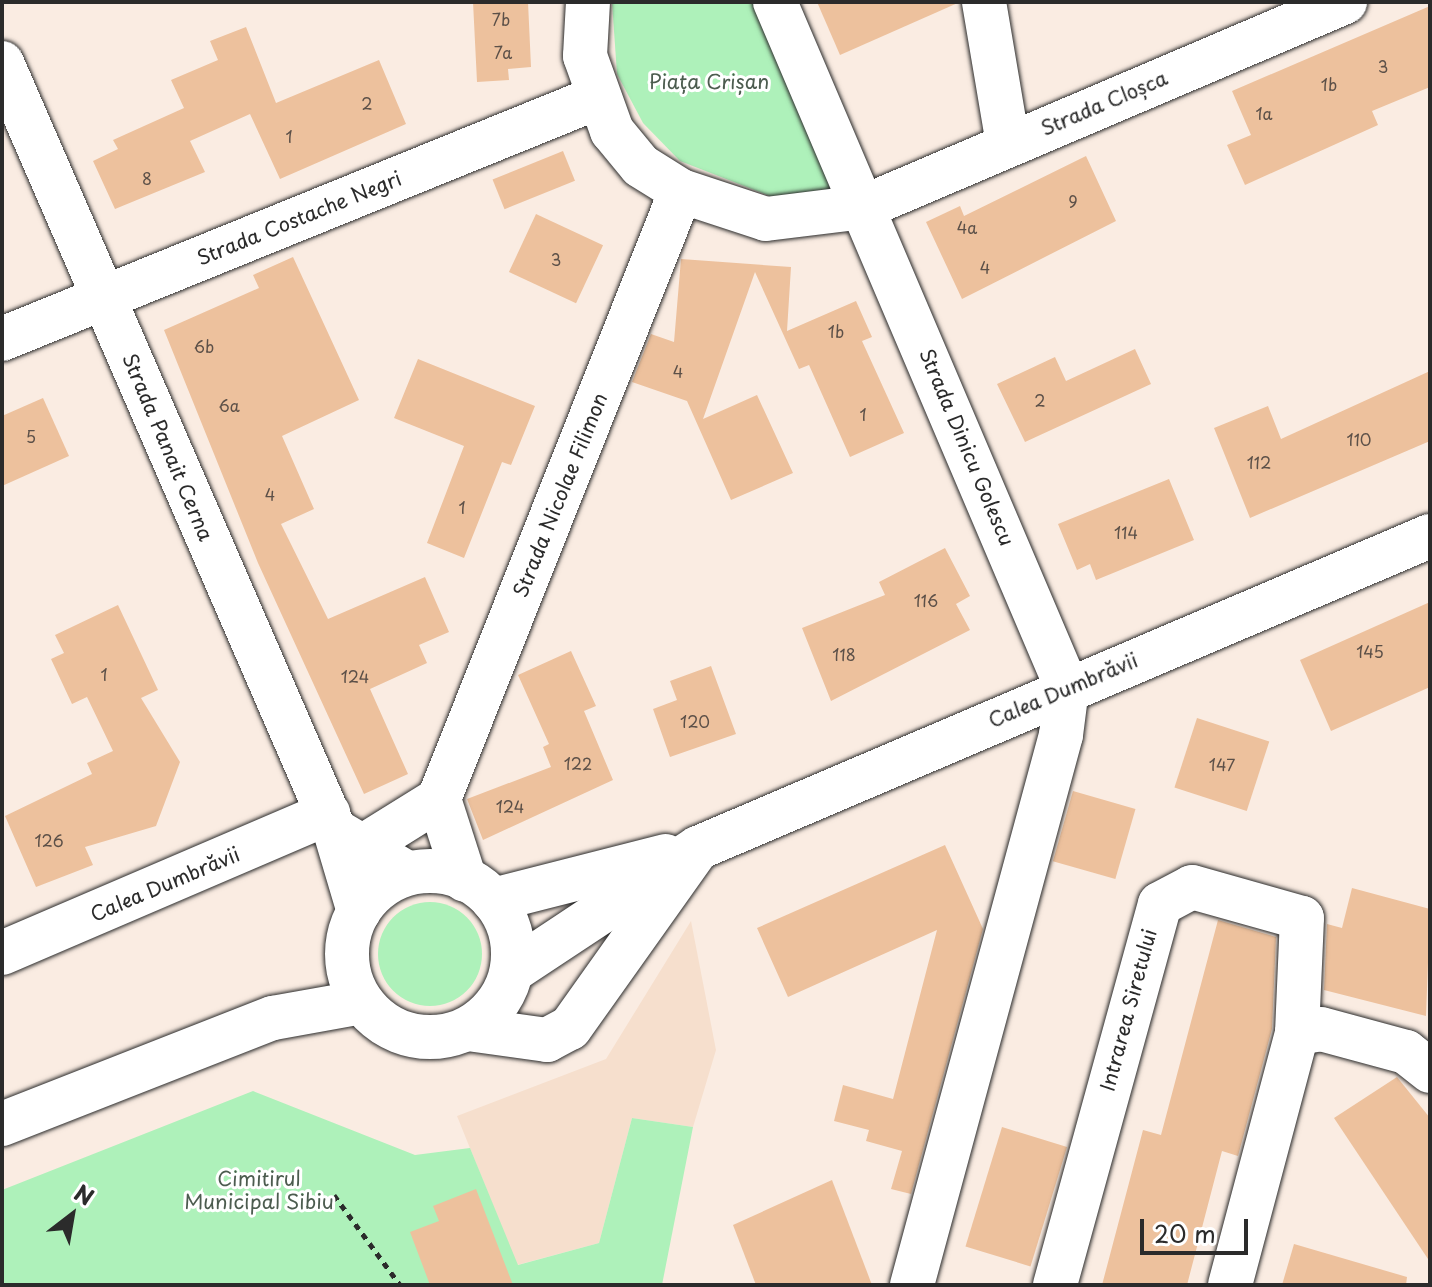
<!DOCTYPE html>
<html>
<head>
<meta charset="utf-8">
<style>
  body { margin:0 }
  #map { position:relative; width:1432px; height:1287px; overflow:hidden; background:#faece2; font-family:"Playpen Sans",sans-serif }
  div>[style] { position:absolute }
  .built>* { inset:0; background:#f6dfcd }
  .green>* { inset:0; background:#aef1ba }
  .round { border-radius:50% }
  .building>* { inset:0; background:#edc19d; transform-origin:0 0 }
  .path>* { height:5px; margin-top:-2.5px; transform-origin:0; background:repeating-linear-gradient(90deg,#2b2b2b 0 6px,transparent 0 12px) }
  .roads { filter:drop-shadow(0 0 2px #2b2b2b) drop-shadow(0 0 2px #2b2b2b) }
  .minor>* { height:44px; margin:-22px; padding:0 22px; transform-origin:22px; border-radius:22px; background:#fff }
  .major>* { height:44px; margin:-22px; padding:0 22px; transform-origin:22px; border-radius:22px; background:#fff }
  .major>.ring { margin:-22px; padding:0; box-sizing:content-box; background:none; border:44px solid #fff; border-radius:50% }
  span { translate:-50% -50%; white-space:nowrap; text-align:center; line-height:1.15; -webkit-text-stroke:6px #fff; paint-order:stroke }
  .number-label { font-size:16px; color:#5c5048 }
  .number-label span { -webkit-text-stroke-width:0 }
  .park-label { font-size:20px; color:#4c5c4f }
  .street-label { font-size:20px; color:#2b2b2b }
  .frame { position:absolute; inset:0; border:4px solid #2b2b2b; pointer-events:none }
  .north { position:absolute; left:32px; top:1175px; width:80px; height:80px; -webkit-text-stroke:6px #fff; paint-order:stroke; rotate:31deg; font-size:22px; font-weight:700; line-height:32px; text-align:center; color:#2b2b2b }
  .north::after { content:''; display:block; margin:auto; width:28px; height:36px; background:#2b2b2b; clip-path:polygon(50% 0,100% 100%,50% 72%,0 100%) }
  .scale { position:absolute; left:1140px; top:1219px; width:108px; height:36px; box-sizing:border-box; border:4px solid #2b2b2b; border-top:0; padding-left:10px; font-size:24px; line-height:28px; white-space:nowrap; color:#2b2b2b; -webkit-text-stroke:6px #fff; paint-order:stroke }
</style>
</head>
<body>
<div id="map">
  <div class="built">
    <div style="clip-path:polygon(691px 921px,716px 1050px,693px 1127px,632px 1118px,599px 1243px,517px 1265px,457px 1116px,606px 1059px)"></div>
  </div>
  <div class="green">
    <div style="clip-path:polygon(612px 2px,758px 2px,846px 193px,775px 198px,680px 161px,643px 123px,617px 74px)"></div>
    <div class="round" style="left:378px;top:902px;width:104px;height:104px"></div>
    <div style="clip-path:polygon(253px 1091px,415px 1155px,470px 1148px,518px 1265px,599px 1243px,632px 1118px,693px 1127px,662px 1285px,2px 1285px,2px 1190px)"></div>
  </div>
  <div class="building">
    <div style="clip-path:polygon(473px 2px,528px 2px,531px 67px,508px 69px,509px 80px,477px 82px)"></div>
    <div style="clip-path:polygon(817px 2px,960px 2px,840px 55px)"></div>
    <div style="clip-path:polygon(1430px 6px,1430px 87px,1372px 111px,1378px 125px,1245px 185px,1227px 145px,1251px 135px,1232px 91px)"></div>
    <div style="clip-path:polygon(246px 27px,276px 103px,379px 60px,406px 124px,280px 179px,250px 114px,190px 141px,205px 172px,115px 209px,93px 161px,118px 149px,113px 140px,184px 108px,171px 80px,218px 60px,210px 41px)"></div>
    <div style="left:563px;top:151px;width:32px;height:76px;rotate:68deg"></div>
    <div style="clip-path:polygon(1086px 156px,1116px 221px,962px 299px,926px 222px,960px 206px,964px 216px)"></div>
    <div style="left:536px;top:214px;width:74px;height:64px;rotate:25deg"></div>
    <div style="clip-path:polygon(293px 257px,359px 400px,282px 436px,314px 509px,281px 524px,328px 619px,425px 577px,449px 632px,419px 645px,427px 663px,370px 689px,408px 774px,364px 794px,258px 563px,164px 330px,259px 288px,253px 275px)"></div>
    <div style="clip-path:polygon(681px 259px,791px 267px,787px 331px,856px 301px,872px 337px,862px 341px,904px 433px,850px 457px,809px 365px,799px 369px,755px 272px,703px 419px,757px 395px,793px 473px,731px 500px,687px 401px,632px 382px,651px 334px,674px 342px)"></div>
    <div style="clip-path:polygon(1135px 349px,1151px 384px,1025px 442px,997px 384px,1055px 357px,1066px 381px)"></div>
    <div style="clip-path:polygon(418px 359px,535px 406px,511px 465px,502px 462px,464px 558px,427px 543px,464px 446px,394px 418px)"></div>
    <div style="clip-path:polygon(1430px 371px,1430px 441px,1250px 518px,1214px 428px,1268px 406px,1281px 439px)"></div>
    <div style="clip-path:polygon(43px 398px,69px 456px,2px 486px,2px 416px)"></div>
    <div style="clip-path:polygon(1169px 479px,1194px 540px,1096px 580px,1090px 564px,1077px 570px,1058px 524px)"></div>
    <div style="clip-path:polygon(945px 548px,970px 596px,956px 604px,970px 630px,831px 701px,802px 628px,885px 595px,879px 582px)"></div>
    <div style="clip-path:polygon(1430px 602px,1430px 687px,1331px 731px,1300px 660px)"></div>
    <div style="clip-path:polygon(118px 605px,158px 690px,141px 698px,180px 762px,156px 826px,85px 847px,93px 865px,36px 887px,5px 816px,92px 774px,87px 763px,113px 751px,87px 697px,72px 704px,51px 659px,64px 653px,55px 635px)"></div>
    <div style="clip-path:polygon(571px 651px,596px 706px,584px 711px,613px 780px,483px 840px,467px 799px,551px 767px,543px 747px,549px 744px,518px 675px)"></div>
    <div style="clip-path:polygon(711px 666px,736px 734px,670px 757px,653px 709px,677px 700px,670px 681px)"></div>
    <div style="left:1197px;top:718px;width:76px;height:73px;rotate:18deg"></div>
    <div style="left:1073px;top:791px;width:65px;height:73px;rotate:16deg"></div>
    <div style="clip-path:polygon(945px 845px,983px 929px,911px 1194px,891px 1189px,902px 1151px,866px 1141px,869px 1130px,834px 1121px,843px 1085px,893px 1099px,937px 930px,788px 997px,757px 928px)"></div>
    <div style="clip-path:polygon(1352px 888px,1430px 909px,1426px 1016px,1324px 990px,1327px 924px,1342px 928px)"></div>
    <div style="clip-path:polygon(1218px 920px,1276px 937px,1272px 1029px,1238px 1156px,1222px 1151px,1187px 1285px,1102px 1285px,1143px 1130px,1161px 1135px)"></div>
    <div style="clip-path:polygon(1397px 1077px,1430px 1118px,1430px 1262px,1334px 1118px)"></div>
    <div style="left:1002px;top:1127px;width:68px;height:125px;rotate:17deg"></div>
    <div style="clip-path:polygon(832px 1180px,872px 1285px,756px 1285px,733px 1225px)"></div>
    <div style="clip-path:polygon(476px 1189px,513px 1285px,430px 1285px,410px 1232px,439px 1221px,433px 1206px)"></div>
    <div style="clip-path:polygon(1294px 1244px,1407px 1277px,1406px 1285px,1282px 1285px)"></div>
  </div>
  <div class="path">
    <div style="left:334px;top:1195px;width:112px;rotate:53.7deg"></div>
  </div>
  <div class="roads">
    <div class="minor">
      <div style="left:588px;top:2px;width:54px;rotate:93.2deg"></div>
      <div style="left:585px;top:56px;width:80px;rotate:70.2deg"></div>
      <div style="left:612px;top:131px;width:45px;rotate:50.4deg"></div>
      <div style="left:641px;top:166px;width:47px;rotate:32deg"></div>
      <div style="left:681px;top:191px;width:89px;rotate:18.2deg"></div>
      <div style="left:766px;top:219px;width:99px;rotate:-7deg"></div>
      <div style="left:864px;top:207px;width:523px;rotate:-23.08deg"></div>
      <div style="left:775px;top:2px;width:746px;rotate:66.94deg"></div>
      <div style="left:1067px;top:688px;width:47px;rotate:97.3deg"></div>
      <div style="left:1061px;top:735px;width:570px;rotate:105.16deg"></div>
      <div style="left:984px;top:2px;width:144px;rotate:80.4deg"></div>
      <div style="left:2px;top:63px;width:837px;rotate:66.56deg"></div>
      <div style="left:335px;top:831px;width:84px;rotate:73.5deg"></div>
      <div style="left:2px;top:339px;width:641px;rotate:-22.08deg"></div>
      <div style="left:439px;top:799px;width:85px;rotate:72.2deg"></div>
      <div style="left:341px;top:834px;width:77px;rotate:30.6deg"></div>
      <div style="left:362px;top:847px;width:91px;rotate:-31.9deg"></div>
      <div style="left:439px;top:799px;width:654px;rotate:-68.3deg"></div>
      <div style="left:2px;top:953px;width:355px;rotate:-23.2deg"></div>
      <div style="left:468px;top:1029px;width:80px;rotate:7.9deg"></div>
      <div style="left:547px;top:1040px;width:26px;rotate:-28deg"></div>
      <div style="left:570px;top:1028px;width:221px;rotate:-54.6deg"></div>
      <div style="left:1055px;top:1285px;width:395px;rotate:-74.6deg"></div>
      <div style="left:1160px;top:904px;width:36px;rotate:-28deg"></div>
      <div style="left:1192px;top:887px;width:114px;rotate:15.7deg"></div>
      <div style="left:1302px;top:918px;width:115px;rotate:92.5deg"></div>
      <div style="left:1230px;top:1285px;width:261px;rotate:-75.1deg"></div>
      <div style="left:1297px;top:1033px;width:24px;rotate:-9deg"></div>
      <div style="left:1321px;top:1029px;width:88px;rotate:15.1deg"></div>
      <div style="left:1406px;top:1052px;width:31px;rotate:38deg"></div>
    </div>
    <div class="major">
      <div class="ring" style="left:347px;top:871px;width:122px;height:122px"></div>
      <div style="left:493px;top:900px;width:178px;rotate:-14.3deg"></div>
      <div style="left:512px;top:971px;width:223px;rotate:-33.5deg"></div>
      <div style="left:698px;top:848px;width:796px;rotate:-23.09deg"></div>
      <div style="left:2px;top:1124px;width:291px;rotate:-21.4deg"></div>
      <div style="left:273px;top:1018px;width:90px;rotate:-10.2deg"></div>
    </div>
  </div>
  <div class="number-label">
    <span style="left:501px;top:19px">7b</span>
    <span style="left:503px;top:52px">7a</span>
    <span style="left:1383px;top:66px">3</span>
    <span style="left:1329px;top:84px">1b</span>
    <span style="left:367px;top:103px">2</span>
    <span style="left:1264px;top:113px">1a</span>
    <span style="left:289px;top:136px">1</span>
    <span style="left:147px;top:178px">8</span>
    <span style="left:1073px;top:201px">9</span>
    <span style="left:967px;top:227px">4a</span>
    <span style="left:556px;top:259px">3</span>
    <span style="left:985px;top:267px">4</span>
    <span style="left:836px;top:331px">1b</span>
    <span style="left:204px;top:346px">6b</span>
    <span style="left:678px;top:371px">4</span>
    <span style="left:1040px;top:400px">2</span>
    <span style="left:229px;top:405px">6a</span>
    <span style="left:863px;top:414px">1</span>
    <span style="left:31px;top:436px">5</span>
    <span style="left:1359px;top:439px">110</span>
    <span style="left:1259px;top:462px">112</span>
    <span style="left:270px;top:494px">4</span>
    <span style="left:462px;top:507px">1</span>
    <span style="left:1126px;top:532px">114</span>
    <span style="left:926px;top:600px">116</span>
    <span style="left:1370px;top:651px">145</span>
    <span style="left:844px;top:654px">118</span>
    <span style="left:104px;top:674px">1</span>
    <span style="left:355px;top:676px">124</span>
    <span style="left:695px;top:721px">120</span>
    <span style="left:578px;top:763px">122</span>
    <span style="left:1222px;top:764px">147</span>
    <span style="left:510px;top:806px">124</span>
    <span style="left:49px;top:840px">126</span>
  </div>
  <div class="park-label">
    <span style="left:709px;top:81px">Piața Crișan</span>
    <span style="left:259px;top:1190px">Cimitirul<br>Municipal Sibiu</span>
  </div>
  <div class="street-label">
    <span style="left:1104px;top:103px;rotate:-23deg">Strada Cloșca</span>
    <span style="left:299px;top:218px;rotate:-22deg">Strada Costache Negri</span>
    <span style="left:168px;top:447px;rotate:67deg">Strada Panait Cerna</span>
    <span style="left:967px;top:447px;rotate:67deg">Strada Dinicu Golescu</span>
    <span style="left:560px;top:495px;rotate:-68deg">Strada Nicolae Filimon</span>
    <span style="left:1063px;top:690px;rotate:-23deg">Calea Dumbrăvii</span>
    <span style="left:165px;top:884px;rotate:-23deg">Calea Dumbrăvii</span>
    <span style="left:1128px;top:1010px;rotate:-75deg">Intrarea Siretului</span>
  </div>
  <div class="frame"></div>
  <div class="north">N</div>
  <div class="scale">20 m</div>
</div>
</body>
</html>
